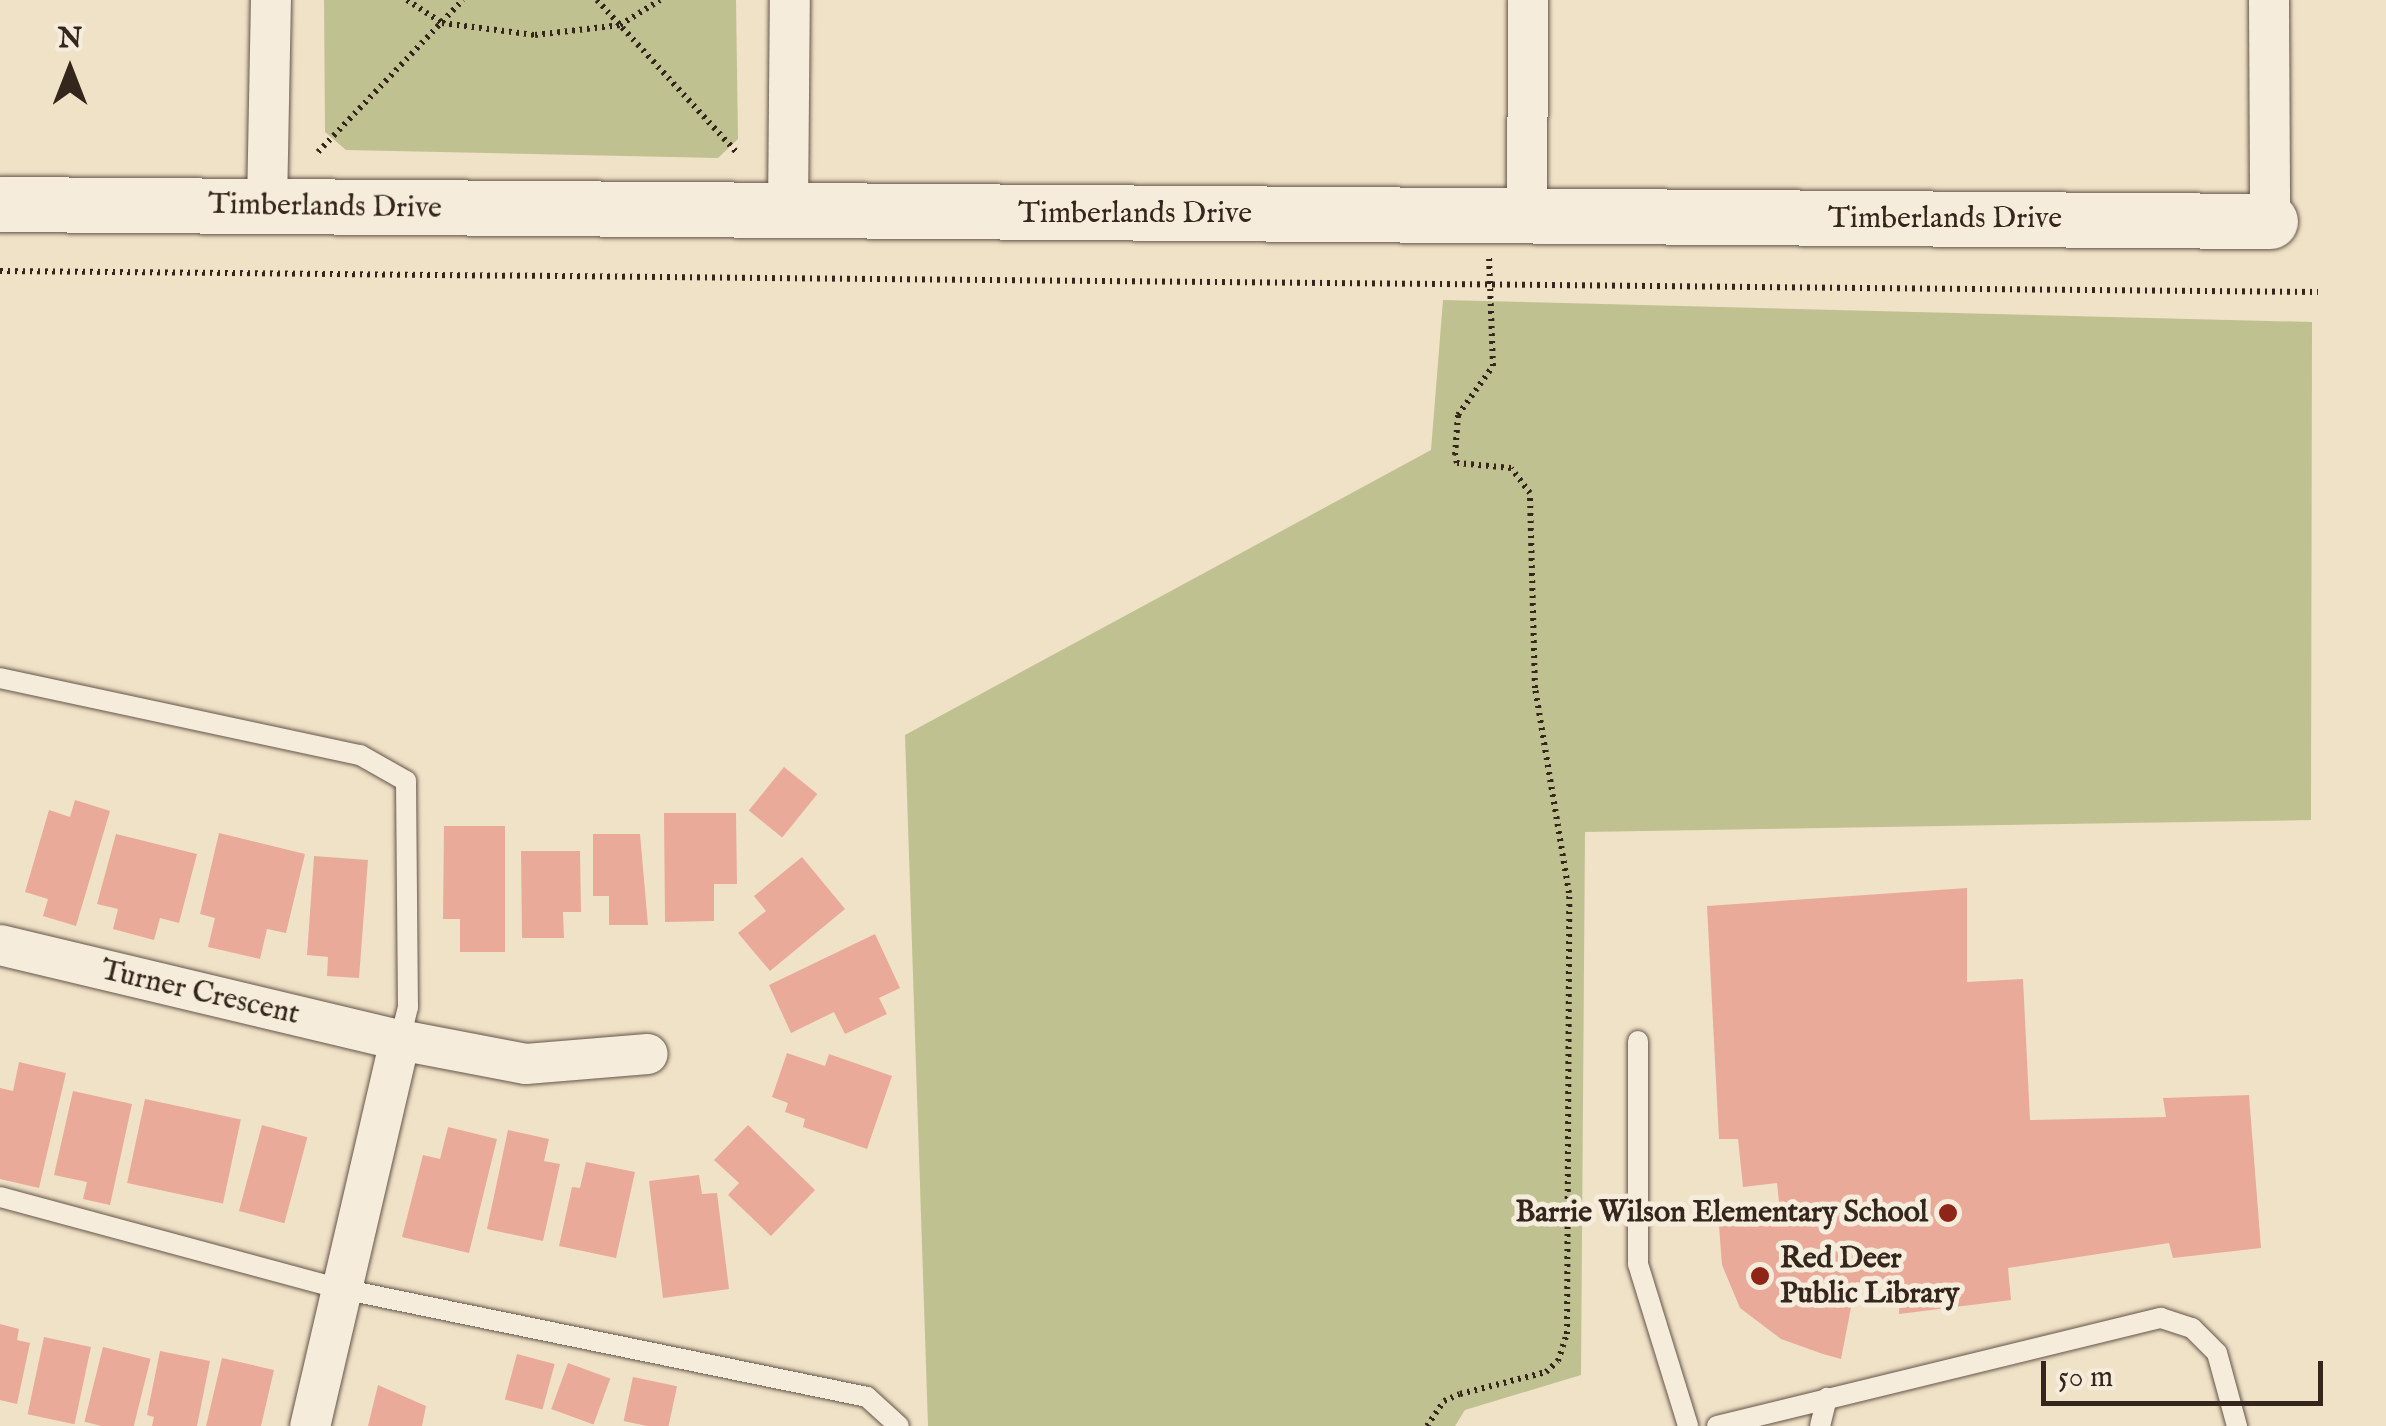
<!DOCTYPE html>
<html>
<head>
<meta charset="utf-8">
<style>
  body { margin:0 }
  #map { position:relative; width:2386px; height:1426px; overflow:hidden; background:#f0e2c7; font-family:"IM FELL English",serif }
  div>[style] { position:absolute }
  .green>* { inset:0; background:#c0c191 }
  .building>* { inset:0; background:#e9aa9a; transform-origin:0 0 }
  .path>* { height:6px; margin-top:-3px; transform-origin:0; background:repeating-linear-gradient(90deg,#35261d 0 2.5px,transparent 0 7.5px) }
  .roads { filter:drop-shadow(0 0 2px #645548) drop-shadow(0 0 2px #645548) }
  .lane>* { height:20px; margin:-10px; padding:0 10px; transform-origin:10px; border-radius:10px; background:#f5ecdb }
  .street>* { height:40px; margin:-20px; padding:0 20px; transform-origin:20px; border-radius:20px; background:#f5ecdb }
  .secondary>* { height:55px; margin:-27.5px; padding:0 27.5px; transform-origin:27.5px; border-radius:27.5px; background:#f5ecdb }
  .dots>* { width:28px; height:28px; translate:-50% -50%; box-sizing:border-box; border:5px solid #f5ecdb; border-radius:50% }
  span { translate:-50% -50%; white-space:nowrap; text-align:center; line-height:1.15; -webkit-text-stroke:10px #f5ecdb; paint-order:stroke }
  .street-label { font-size:30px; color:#35261d }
  .poi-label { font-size:30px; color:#35261d; font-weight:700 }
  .right { translate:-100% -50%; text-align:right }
  .left { translate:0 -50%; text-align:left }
  .north { position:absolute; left:20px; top:20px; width:100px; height:100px; -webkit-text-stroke:8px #f5ecdb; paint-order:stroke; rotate:0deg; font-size:28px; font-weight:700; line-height:40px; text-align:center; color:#35261d }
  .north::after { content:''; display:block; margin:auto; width:35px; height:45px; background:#35261d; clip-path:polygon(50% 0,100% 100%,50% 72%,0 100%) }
  .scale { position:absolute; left:2041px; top:1361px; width:282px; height:45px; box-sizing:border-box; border:5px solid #35261d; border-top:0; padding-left:12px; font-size:30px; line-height:35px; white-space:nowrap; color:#35261d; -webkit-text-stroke:8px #f5ecdb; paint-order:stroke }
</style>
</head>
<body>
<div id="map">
  <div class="green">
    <div style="clip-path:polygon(324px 0,736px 0,738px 139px,718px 158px,346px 150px,325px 132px)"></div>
    <div style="clip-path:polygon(1443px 300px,2312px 322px,2311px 820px,1585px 832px,1581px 1375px,1465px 1410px,1455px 1426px,928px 1426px,905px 735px,1431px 450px)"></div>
  </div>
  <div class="building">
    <div style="left:784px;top:767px;width:43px;height:56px;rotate:39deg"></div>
    <div style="clip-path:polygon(75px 800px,110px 811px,76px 926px,43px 916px,48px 899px,25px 892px,49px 810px,70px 817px)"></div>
    <div style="clip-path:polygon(664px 813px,736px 813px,737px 884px,714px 884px,714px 921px,665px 922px)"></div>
    <div style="clip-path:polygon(444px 826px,505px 826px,505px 952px,460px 952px,460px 919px,443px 919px)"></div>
    <div style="clip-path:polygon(219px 833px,305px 854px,286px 933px,267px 929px,260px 959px,208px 947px,215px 918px,200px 914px)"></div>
    <div style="clip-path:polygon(116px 834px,197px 854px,179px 923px,160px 918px,154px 940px,113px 929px,118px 909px,97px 904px)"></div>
    <div style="clip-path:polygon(593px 834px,640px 834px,648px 925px,609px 925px,609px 896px,593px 896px)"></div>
    <div style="clip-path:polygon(521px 851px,580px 851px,581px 912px,563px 912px,564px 938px,522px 938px)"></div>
    <div style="clip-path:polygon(314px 856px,368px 860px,359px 978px,327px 976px,328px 957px,307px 955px)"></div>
    <div style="clip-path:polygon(802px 857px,845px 909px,770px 971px,738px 933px,766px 911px,754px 896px)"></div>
    <div style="clip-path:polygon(1967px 888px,1967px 982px,2023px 979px,2030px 1120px,2166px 1117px,2163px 1098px,2249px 1095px,2261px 1248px,2173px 1258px,2169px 1243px,2008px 1268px,2011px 1300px,1899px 1314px,1900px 1287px,1856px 1282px,1841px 1359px,1823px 1354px,1781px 1339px,1740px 1308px,1722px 1265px,1719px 1226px,1781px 1221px,1777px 1183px,1743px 1187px,1738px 1139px,1719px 1139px,1707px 906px)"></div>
    <div style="clip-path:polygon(875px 934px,900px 988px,879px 998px,887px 1014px,845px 1034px,834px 1012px,791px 1033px,769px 985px)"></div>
    <div style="clip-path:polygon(787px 1053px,825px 1066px,829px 1054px,892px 1076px,867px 1149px,803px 1127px,805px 1119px,785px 1112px,788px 1103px,772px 1097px)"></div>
    <div style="clip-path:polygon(19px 1062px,66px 1073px,39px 1188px,0 1179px,0 1088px,13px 1091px)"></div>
    <div style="clip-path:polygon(73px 1091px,132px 1104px,110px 1205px,83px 1199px,87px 1182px,54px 1175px)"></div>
    <div style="left:145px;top:1099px;width:98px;height:86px;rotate:12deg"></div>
    <div style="left:262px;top:1125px;width:47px;height:89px;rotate:15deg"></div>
    <div style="clip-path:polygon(748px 1125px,815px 1190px,771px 1236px,728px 1195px,739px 1183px,714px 1160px)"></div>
    <div style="clip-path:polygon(448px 1127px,497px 1139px,469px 1253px,402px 1237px,423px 1155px,440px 1159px)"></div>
    <div style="clip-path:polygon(508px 1130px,549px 1139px,544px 1161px,560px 1164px,543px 1241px,487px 1229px)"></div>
    <div style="clip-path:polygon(586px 1162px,635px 1172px,616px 1258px,559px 1246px,572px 1187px,580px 1188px)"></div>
    <div style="clip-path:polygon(699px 1175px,702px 1194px,717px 1193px,729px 1289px,663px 1298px,649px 1181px)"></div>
    <div style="clip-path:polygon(0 1324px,19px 1329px,17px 1340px,30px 1343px,17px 1404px,0 1400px)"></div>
    <div style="left:44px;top:1337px;width:48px;height:79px;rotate:12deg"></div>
    <div style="left:103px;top:1347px;width:49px;height:77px;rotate:14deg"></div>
    <div style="clip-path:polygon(160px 1351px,210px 1361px,197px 1426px,152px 1426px,154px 1417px,147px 1415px)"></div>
    <div style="left:517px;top:1354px;width:39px;height:47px;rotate:15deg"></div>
    <div style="clip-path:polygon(222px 1358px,274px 1370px,261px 1426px,206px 1426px)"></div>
    <div style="left:568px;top:1363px;width:45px;height:49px;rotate:20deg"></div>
    <div style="left:633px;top:1377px;width:45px;height:45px;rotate:12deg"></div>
    <div style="clip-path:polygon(378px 1385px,426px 1406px,422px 1426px,368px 1426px)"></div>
  </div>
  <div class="path">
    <div style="left:407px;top:0;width:42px;rotate:33.3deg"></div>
    <div style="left:442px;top:23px;width:94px;rotate:7.4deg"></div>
    <div style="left:535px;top:35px;width:86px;rotate:-6.7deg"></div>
    <div style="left:620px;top:25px;width:47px;rotate:-32deg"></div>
    <div style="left:597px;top:0;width:207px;rotate:47.5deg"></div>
    <div style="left:318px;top:152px;width:210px;rotate:-46.4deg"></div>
    <div style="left:0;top:271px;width:2318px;rotate:0.52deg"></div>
    <div style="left:1427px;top:1426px;width:30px;rotate:-56deg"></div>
    <div style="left:1444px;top:1401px;width:17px;rotate:-24deg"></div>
    <div style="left:1460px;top:1394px;width:89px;rotate:-14.3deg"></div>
    <div style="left:1546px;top:1372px;width:16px;rotate:-43deg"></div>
    <div style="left:1558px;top:1361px;width:28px;rotate:-72deg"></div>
    <div style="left:1567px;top:1334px;width:441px;rotate:-89.7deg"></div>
    <div style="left:1569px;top:893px;width:208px;rotate:-99.4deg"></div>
    <div style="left:1535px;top:688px;width:195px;rotate:-91.5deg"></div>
    <div style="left:1530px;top:493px;width:31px;rotate:-127deg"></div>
    <div style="left:1511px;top:468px;width:54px;rotate:-174.7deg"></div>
    <div style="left:1457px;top:463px;width:8px;rotate:-104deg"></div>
    <div style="left:1455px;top:455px;width:40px;rotate:-85.7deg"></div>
    <div style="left:1458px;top:415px;width:60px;rotate:-54.5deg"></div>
    <div style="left:1493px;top:366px;width:109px;rotate:-92.1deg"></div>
  </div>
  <div class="roads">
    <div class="lane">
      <div style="left:0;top:678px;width:368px;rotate:12.1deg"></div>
      <div style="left:360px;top:755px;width:53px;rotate:29.5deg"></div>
      <div style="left:406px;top:781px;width:226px;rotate:89.5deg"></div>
      <div style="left:408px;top:1007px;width:34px;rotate:104deg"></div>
      <div style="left:1638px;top:1041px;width:223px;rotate:90deg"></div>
      <div style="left:1638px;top:1264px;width:170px;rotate:72.8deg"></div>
      <div style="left:0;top:1197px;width:354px;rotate:15.1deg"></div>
      <div style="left:342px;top:1289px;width:536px;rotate:11.62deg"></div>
      <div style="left:867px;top:1397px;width:43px;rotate:42.2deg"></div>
      <div style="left:1717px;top:1426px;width:457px;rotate:-13.7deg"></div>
      <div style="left:2161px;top:1318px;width:33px;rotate:18deg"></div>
      <div style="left:2192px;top:1328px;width:35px;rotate:45deg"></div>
      <div style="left:2217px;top:1353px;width:76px;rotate:74.7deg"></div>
      <div style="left:1820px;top:1426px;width:29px;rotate:-76deg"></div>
    </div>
    <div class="street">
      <div style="left:2269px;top:0;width:221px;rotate:89.7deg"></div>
      <div style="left:267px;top:206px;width:206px;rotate:-88.9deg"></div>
      <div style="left:788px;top:212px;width:212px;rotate:-89.5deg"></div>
      <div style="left:1527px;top:216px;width:216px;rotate:-89.7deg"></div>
      <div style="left:0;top:945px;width:411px;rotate:13.4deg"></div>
      <div style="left:400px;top:1040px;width:396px;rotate:103.1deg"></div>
      <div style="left:400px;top:1040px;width:128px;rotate:10.8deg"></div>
      <div style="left:526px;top:1064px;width:122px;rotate:-4.7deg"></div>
    </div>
    <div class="secondary">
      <div style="left:0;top:204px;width:2270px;rotate:0.43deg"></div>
    </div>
  </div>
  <div class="dots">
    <div style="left:1948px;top:1213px;background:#8f2418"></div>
    <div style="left:1760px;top:1276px;background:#8f2418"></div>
  </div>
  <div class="street-label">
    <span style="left:325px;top:207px;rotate:1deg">Timberlands Drive</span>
    <span style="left:1135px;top:214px">Timberlands Drive</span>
    <span style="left:1945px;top:219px">Timberlands Drive</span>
    <span style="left:200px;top:993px;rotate:13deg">Turner Crescent</span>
  </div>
  <div class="poi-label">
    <span class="right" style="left:1928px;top:1213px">Barrie Wilson Elementary School</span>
    <span class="left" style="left:1780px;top:1276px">Red Deer<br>Public Library</span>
  </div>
  <div class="north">N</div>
  <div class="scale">50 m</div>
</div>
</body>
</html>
